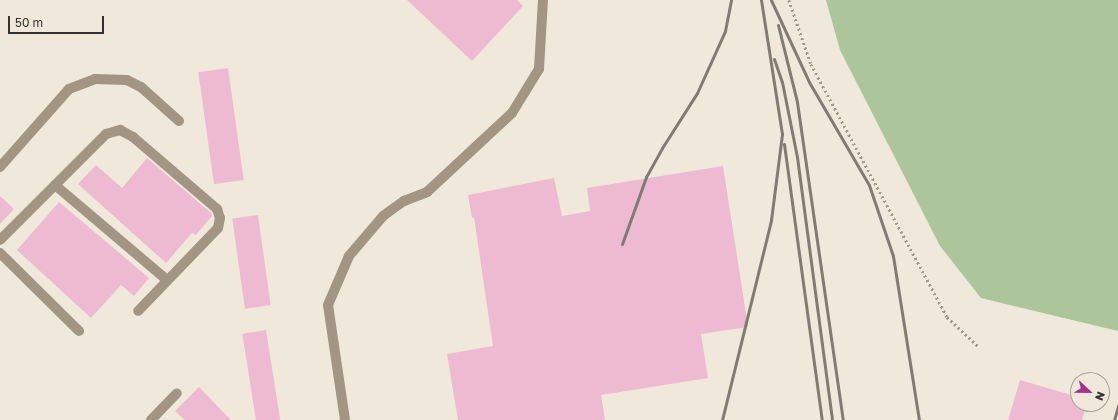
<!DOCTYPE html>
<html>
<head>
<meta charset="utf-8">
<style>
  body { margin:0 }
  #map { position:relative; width:1118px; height:420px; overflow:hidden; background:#f0e8db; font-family:"Golos Text",sans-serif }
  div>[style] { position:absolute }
  .green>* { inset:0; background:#acc59b }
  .building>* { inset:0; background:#eebad1; transform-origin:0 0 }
  .path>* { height:2.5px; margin-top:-1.25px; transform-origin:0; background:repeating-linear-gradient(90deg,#9f9a90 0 2px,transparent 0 5px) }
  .minor>* { height:10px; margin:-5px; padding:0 5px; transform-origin:5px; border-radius:5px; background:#a29583 }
  .rail>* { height:3px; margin:-1.5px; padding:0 1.5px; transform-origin:1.5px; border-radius:1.5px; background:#807c73 }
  span { translate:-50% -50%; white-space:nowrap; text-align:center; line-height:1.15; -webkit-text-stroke:4px #f0e8db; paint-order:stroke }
  .north { position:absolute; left:1070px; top:372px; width:40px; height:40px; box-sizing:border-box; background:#f0e8db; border:1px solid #a59f95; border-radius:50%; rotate:112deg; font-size:11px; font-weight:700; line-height:16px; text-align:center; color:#34322c }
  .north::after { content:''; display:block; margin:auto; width:14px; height:18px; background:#a7328c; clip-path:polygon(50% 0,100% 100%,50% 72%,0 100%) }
  .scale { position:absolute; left:8px; top:16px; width:96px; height:18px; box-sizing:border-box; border:2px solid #34322c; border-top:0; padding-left:5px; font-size:12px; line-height:14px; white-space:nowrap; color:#34322c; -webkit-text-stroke:3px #f0e8db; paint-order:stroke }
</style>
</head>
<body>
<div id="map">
  <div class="green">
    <div style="clip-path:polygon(826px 0,1118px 0,1118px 331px,981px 298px,940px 246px,840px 50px)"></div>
  </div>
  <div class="building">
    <div style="clip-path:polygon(407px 0,517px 0,523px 6px,472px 61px)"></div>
    <div style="left:228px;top:68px;width:113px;height:30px;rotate:82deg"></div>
    <div style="clip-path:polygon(147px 158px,211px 213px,212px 216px,196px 235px,192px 233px,166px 263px,78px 184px,96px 165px,122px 188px)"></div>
    <div style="clip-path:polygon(723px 166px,748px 327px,701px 334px,708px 378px,601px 395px,605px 420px,458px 420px,447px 354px,493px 346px,474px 217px,472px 218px,468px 195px,554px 178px,562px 216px,590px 211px,587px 188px)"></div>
    <div style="clip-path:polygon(0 196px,14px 209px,0 224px)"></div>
    <div style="clip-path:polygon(59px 202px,149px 278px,134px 296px,121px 285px,91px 318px,17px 250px)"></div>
    <div style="left:258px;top:215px;width:91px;height:26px;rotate:82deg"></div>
    <div style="left:266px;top:330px;width:91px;height:24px;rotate:81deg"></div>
    <div style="clip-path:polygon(1020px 380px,1078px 397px,1078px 404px,1087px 404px,1082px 420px,1008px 420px)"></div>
    <div style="clip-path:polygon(199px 387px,231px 420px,185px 420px,175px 411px)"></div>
  </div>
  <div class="path">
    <div style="left:789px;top:0;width:68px;rotate:71deg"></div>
    <div style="left:811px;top:64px;width:287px;rotate:61.7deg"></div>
    <div style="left:947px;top:317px;width:42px;rotate:43.1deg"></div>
  </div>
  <div class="minor">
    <div style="left:0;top:167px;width:104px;rotate:-48.5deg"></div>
    <div style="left:69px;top:89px;width:28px;rotate:-21deg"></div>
    <div style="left:95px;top:79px;width:32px;rotate:2deg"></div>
    <div style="left:127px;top:80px;width:16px;rotate:27deg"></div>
    <div style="left:141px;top:87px;width:51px;rotate:41.8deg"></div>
    <div style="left:55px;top:185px;width:147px;rotate:40.3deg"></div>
    <div style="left:0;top:240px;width:150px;rotate:-45deg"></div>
    <div style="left:106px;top:134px;width:15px;rotate:-16deg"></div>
    <div style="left:120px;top:130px;width:15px;rotate:28deg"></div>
    <div style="left:133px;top:137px;width:111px;rotate:40.6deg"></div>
    <div style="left:217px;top:209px;width:9px;rotate:72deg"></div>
    <div style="left:220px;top:218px;width:10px;rotate:101deg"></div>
    <div style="left:218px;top:228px;width:115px;rotate:133.9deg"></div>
    <div style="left:0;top:253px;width:111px;rotate:44.6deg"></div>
    <div style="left:151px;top:420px;width:37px;rotate:-46deg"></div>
    <div style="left:345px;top:420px;width:116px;rotate:-98.4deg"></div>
    <div style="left:328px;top:305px;width:53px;rotate:-66.8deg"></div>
    <div style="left:349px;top:256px;width:52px;rotate:-49.6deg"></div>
    <div style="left:383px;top:216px;width:26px;rotate:-36deg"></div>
    <div style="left:404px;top:201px;width:25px;rotate:-21deg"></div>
    <div style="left:427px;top:192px;width:116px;rotate:-42.9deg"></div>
    <div style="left:512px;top:113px;width:52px;rotate:-58.5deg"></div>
    <div style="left:539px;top:69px;width:69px;rotate:-86.7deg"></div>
  </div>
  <div class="rail">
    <div style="left:771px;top:0;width:90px;rotate:65.1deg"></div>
    <div style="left:809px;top:82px;width:119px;rotate:59.8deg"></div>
    <div style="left:869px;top:185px;width:75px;rotate:71.3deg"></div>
    <div style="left:893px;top:256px;width:166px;rotate:81deg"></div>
    <div style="left:778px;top:25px;width:79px;rotate:76.1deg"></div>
    <div style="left:797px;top:102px;width:321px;rotate:81.8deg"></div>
    <div style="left:774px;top:59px;width:24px;rotate:71deg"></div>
    <div style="left:782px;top:82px;width:76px;rotate:78.7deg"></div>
    <div style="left:797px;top:157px;width:265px;rotate:82.4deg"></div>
    <div style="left:784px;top:144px;width:279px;rotate:82.2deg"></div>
    <div style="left:622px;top:244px;width:71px;rotate:-70.3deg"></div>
    <div style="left:646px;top:177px;width:33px;rotate:-61deg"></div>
    <div style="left:662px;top:148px;width:65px;rotate:-57.5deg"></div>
    <div style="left:697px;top:93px;width:68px;rotate:-65.7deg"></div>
    <div style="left:725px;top:31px;width:32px;rotate:-79deg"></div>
    <div style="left:722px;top:420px;width:206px;rotate:-76.2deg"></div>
    <div style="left:771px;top:220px;width:87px;rotate:-82.7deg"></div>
    <div style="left:782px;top:134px;width:136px;rotate:-98.9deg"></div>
    <div style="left:1114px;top:420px;width:15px;rotate:-74deg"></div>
  </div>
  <div class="north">N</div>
  <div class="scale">50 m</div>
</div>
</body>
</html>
